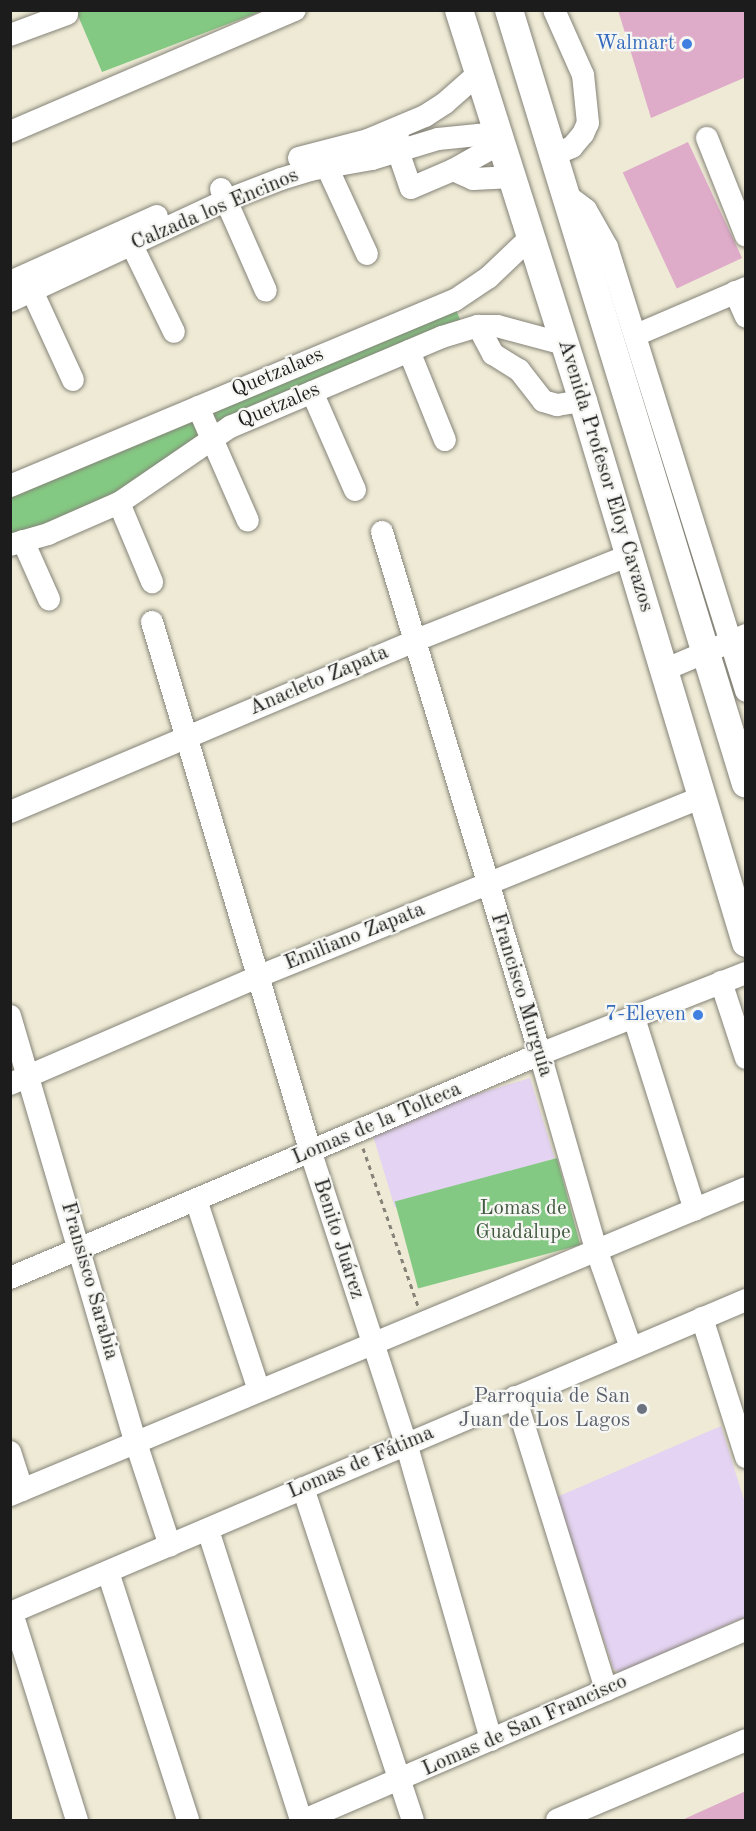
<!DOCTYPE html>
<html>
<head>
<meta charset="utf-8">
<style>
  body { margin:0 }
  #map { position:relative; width:756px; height:1831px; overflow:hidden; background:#eeead5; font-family:"Old Standard TT",serif }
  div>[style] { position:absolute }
  .built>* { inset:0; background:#e4d3f2; transform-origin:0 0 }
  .green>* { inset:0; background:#84c983; transform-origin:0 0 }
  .building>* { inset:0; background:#deabc9; transform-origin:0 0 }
  .path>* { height:3px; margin-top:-1.5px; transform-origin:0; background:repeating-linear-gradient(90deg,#858378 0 4.5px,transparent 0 9px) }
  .roads { filter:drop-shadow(0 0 2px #858378) drop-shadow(0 0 2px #858378) }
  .minor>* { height:22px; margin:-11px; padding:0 11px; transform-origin:11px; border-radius:11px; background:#fff }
  .major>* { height:28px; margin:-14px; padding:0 14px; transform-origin:14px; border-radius:14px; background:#fff }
  .dots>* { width:16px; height:16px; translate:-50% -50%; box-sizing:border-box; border:3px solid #f6f6f2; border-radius:50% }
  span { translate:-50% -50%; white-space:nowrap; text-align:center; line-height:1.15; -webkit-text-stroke:4.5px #f6f6f2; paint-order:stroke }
  .shop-label { font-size:21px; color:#366cbe }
  .right { translate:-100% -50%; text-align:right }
  .street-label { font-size:21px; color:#1c1c1c }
  .park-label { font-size:21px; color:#405940 }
  .worship-label { font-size:21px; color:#5b616d }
  .frame { position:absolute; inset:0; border:12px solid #1c1c1c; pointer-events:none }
</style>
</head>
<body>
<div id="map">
  <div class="built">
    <div style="left:530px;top:1078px;width:84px;height:167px;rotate:73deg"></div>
    <div style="clip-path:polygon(721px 1426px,745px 1503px,745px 1617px,619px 1673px,613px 1668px,557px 1497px)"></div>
  </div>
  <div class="green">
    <div style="clip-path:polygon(76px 11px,262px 11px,102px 72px)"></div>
    <div style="clip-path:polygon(455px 307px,461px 322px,219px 422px,214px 417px,214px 411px)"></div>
    <div style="clip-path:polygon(192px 421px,201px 434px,112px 498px,11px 537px,10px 493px)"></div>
    <div style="left:557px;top:1158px;width:90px;height:168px;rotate:75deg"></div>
  </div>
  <div class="building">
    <div style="clip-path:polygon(618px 10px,746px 10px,746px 77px,651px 118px)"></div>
    <div style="left:688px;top:142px;width:128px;height:72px;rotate:65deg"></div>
    <div style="clip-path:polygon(746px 1791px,746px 1820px,682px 1820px)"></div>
  </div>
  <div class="path">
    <div style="left:363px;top:1148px;width:167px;rotate:70.8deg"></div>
  </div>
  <div class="roads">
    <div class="minor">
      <div style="left:10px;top:35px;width:61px;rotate:-20.2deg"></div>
      <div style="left:10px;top:132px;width:310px;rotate:-23.2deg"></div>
      <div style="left:398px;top:138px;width:13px;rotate:90deg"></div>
      <div style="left:398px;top:151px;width:39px;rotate:71deg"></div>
      <div style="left:411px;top:188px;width:46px;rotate:-23.2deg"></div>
      <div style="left:453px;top:170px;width:55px;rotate:-29.4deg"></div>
      <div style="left:707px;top:138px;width:105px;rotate:68.3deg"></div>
      <div style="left:321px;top:154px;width:110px;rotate:65.3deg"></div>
      <div style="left:553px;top:155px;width:21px;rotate:-23deg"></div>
      <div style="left:572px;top:147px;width:17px;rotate:-50deg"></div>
      <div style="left:583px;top:134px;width:12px;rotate:-66deg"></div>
      <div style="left:588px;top:123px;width:48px;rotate:-95.9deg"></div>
      <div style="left:583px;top:75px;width:71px;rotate:-114deg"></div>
      <div style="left:299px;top:158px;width:71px;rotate:-14.6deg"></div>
      <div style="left:368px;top:140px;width:62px;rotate:-22.8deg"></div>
      <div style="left:425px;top:116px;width:24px;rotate:-33deg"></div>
      <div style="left:445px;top:103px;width:45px;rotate:-41.4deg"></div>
      <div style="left:453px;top:170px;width:22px;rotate:24deg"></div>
      <div style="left:473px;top:179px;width:40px;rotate:-2.9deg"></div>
      <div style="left:221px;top:189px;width:111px;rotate:66.2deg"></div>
      <div style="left:565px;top:194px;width:26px;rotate:37deg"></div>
      <div style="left:586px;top:210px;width:43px;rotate:60.4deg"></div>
      <div style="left:607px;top:247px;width:465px;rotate:72.6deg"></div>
      <div style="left:125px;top:231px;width:112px;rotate:64.1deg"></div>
      <div style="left:27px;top:280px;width:110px;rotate:65.3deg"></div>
      <div style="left:10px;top:282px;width:161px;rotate:-24.2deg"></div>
      <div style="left:735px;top:292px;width:27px;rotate:66deg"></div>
      <div style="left:10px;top:301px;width:239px;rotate:-25deg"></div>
      <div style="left:227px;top:200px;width:58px;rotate:-21.3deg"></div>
      <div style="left:281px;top:179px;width:30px;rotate:-17deg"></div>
      <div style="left:310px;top:170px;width:63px;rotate:-10.1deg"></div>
      <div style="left:372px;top:159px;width:69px;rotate:-16.9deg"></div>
      <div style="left:438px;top:139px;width:60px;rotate:-5.7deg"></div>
      <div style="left:478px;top:326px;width:32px;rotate:62deg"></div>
      <div style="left:493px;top:354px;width:31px;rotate:32deg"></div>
      <div style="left:519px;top:370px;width:39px;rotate:52deg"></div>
      <div style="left:543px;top:401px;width:15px;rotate:16deg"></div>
      <div style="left:557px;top:405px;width:26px;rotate:-9deg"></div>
      <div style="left:636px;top:335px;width:120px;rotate:-23.1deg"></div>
      <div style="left:409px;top:351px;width:96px;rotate:68deg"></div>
      <div style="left:312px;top:392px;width:107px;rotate:66.3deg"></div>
      <div style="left:198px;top:407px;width:124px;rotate:66.3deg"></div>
      <div style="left:10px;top:486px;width:482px;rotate:-22.7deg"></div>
      <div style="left:455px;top:300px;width:40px;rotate:-34deg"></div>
      <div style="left:488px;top:278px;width:59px;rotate:-43.6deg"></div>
      <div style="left:119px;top:503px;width:86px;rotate:67.3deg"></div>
      <div style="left:382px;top:532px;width:545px;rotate:73.16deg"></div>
      <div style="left:540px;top:1054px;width:203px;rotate:74deg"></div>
      <div style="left:596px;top:1249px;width:105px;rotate:70.5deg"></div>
      <div style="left:23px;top:541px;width:64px;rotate:65.9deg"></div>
      <div style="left:10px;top:545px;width:40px;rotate:-16deg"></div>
      <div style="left:48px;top:534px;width:77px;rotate:-23.6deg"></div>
      <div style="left:119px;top:503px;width:135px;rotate:-34.4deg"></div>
      <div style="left:230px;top:427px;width:230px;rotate:-23deg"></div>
      <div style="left:442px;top:337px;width:38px;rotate:-17deg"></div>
      <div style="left:478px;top:326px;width:19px"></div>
      <div style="left:497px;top:326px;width:69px;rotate:15deg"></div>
      <div style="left:152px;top:622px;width:554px;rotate:73.33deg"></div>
      <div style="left:311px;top:1153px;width:305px;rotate:71.9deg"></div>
      <div style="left:406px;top:1443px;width:309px;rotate:74deg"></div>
      <div style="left:664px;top:670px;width:89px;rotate:-23.1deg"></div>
      <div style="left:10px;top:812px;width:439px;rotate:-22.9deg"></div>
      <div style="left:414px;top:641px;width:232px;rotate:-21.7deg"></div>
      <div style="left:721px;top:982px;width:80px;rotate:71.8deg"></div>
      <div style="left:10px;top:1016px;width:445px;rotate:73.6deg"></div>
      <div style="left:136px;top:1443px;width:108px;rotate:71.7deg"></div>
      <div style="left:634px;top:1018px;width:201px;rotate:72.4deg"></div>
      <div style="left:10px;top:1084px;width:269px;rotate:-23.4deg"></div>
      <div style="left:257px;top:977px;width:480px;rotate:-22deg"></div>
      <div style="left:196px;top:1200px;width:200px;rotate:71.7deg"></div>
      <div style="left:10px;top:1278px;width:575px;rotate:-22.91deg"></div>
      <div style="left:540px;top:1054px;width:221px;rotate:-21.5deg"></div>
      <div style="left:702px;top:1318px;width:146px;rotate:72.4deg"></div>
      <div style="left:515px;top:1397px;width:307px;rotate:72.7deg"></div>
      <div style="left:10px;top:1452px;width:40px;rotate:72deg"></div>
      <div style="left:303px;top:1488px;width:350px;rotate:71.7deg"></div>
      <div style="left:10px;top:1495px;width:797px;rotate:-22.64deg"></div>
      <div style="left:208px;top:1530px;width:305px;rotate:72.2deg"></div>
      <div style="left:108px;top:1572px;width:261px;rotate:72.1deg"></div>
      <div style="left:10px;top:1613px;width:800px;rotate:-23.04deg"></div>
      <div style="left:12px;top:1613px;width:217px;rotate:72.6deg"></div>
      <div style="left:304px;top:1820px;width:481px;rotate:-23.3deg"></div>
      <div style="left:557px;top:1820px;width:205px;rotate:-22.9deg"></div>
    </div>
    <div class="major">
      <div style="left:459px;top:10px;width:410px;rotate:72.4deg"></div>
      <div style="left:583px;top:401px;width:566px;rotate:73.26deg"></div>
      <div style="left:509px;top:10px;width:809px;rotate:72.98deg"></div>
    </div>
  </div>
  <div class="dots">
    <div style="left:687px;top:44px;background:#3f7fe0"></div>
    <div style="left:698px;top:1015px;background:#3f7fe0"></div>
    <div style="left:642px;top:1409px;background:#6b7280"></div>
  </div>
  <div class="shop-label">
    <span class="right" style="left:675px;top:44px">Walmart</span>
    <span class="right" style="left:686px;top:1015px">7-Eleven</span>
  </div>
  <div class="street-label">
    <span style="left:215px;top:210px;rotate:-23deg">Calzada los Encinos</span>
    <span style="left:278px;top:373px;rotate:-23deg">Quetzalaes</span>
    <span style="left:279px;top:406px;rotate:-23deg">Quetzales</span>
    <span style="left:605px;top:476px;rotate:73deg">Avenida Profesor Eloy Cavazos</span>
    <span style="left:319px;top:681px;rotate:-23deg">Anacleto Zapata</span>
    <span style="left:355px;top:937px;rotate:-22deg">Emiliano Zapata</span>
    <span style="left:521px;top:995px;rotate:73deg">Francisco Murguía</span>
    <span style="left:377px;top:1124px;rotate:-23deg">Lomas de la Tolteca</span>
    <span style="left:338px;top:1239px;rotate:72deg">Benito Juárez</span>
    <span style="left:89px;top:1281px;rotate:74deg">Fransisco Sarabia</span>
    <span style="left:361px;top:1463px;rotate:-23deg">Lomas de Fátima</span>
    <span style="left:525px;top:1726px;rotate:-24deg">Lomas de San Francisco</span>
  </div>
  <div class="park-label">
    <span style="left:523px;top:1221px">Lomas de<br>Guadalupe</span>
  </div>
  <div class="worship-label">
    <span class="right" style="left:630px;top:1409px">Parroquia de San<br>Juan de Los Lagos</span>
  </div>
  <div class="frame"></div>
</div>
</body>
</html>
